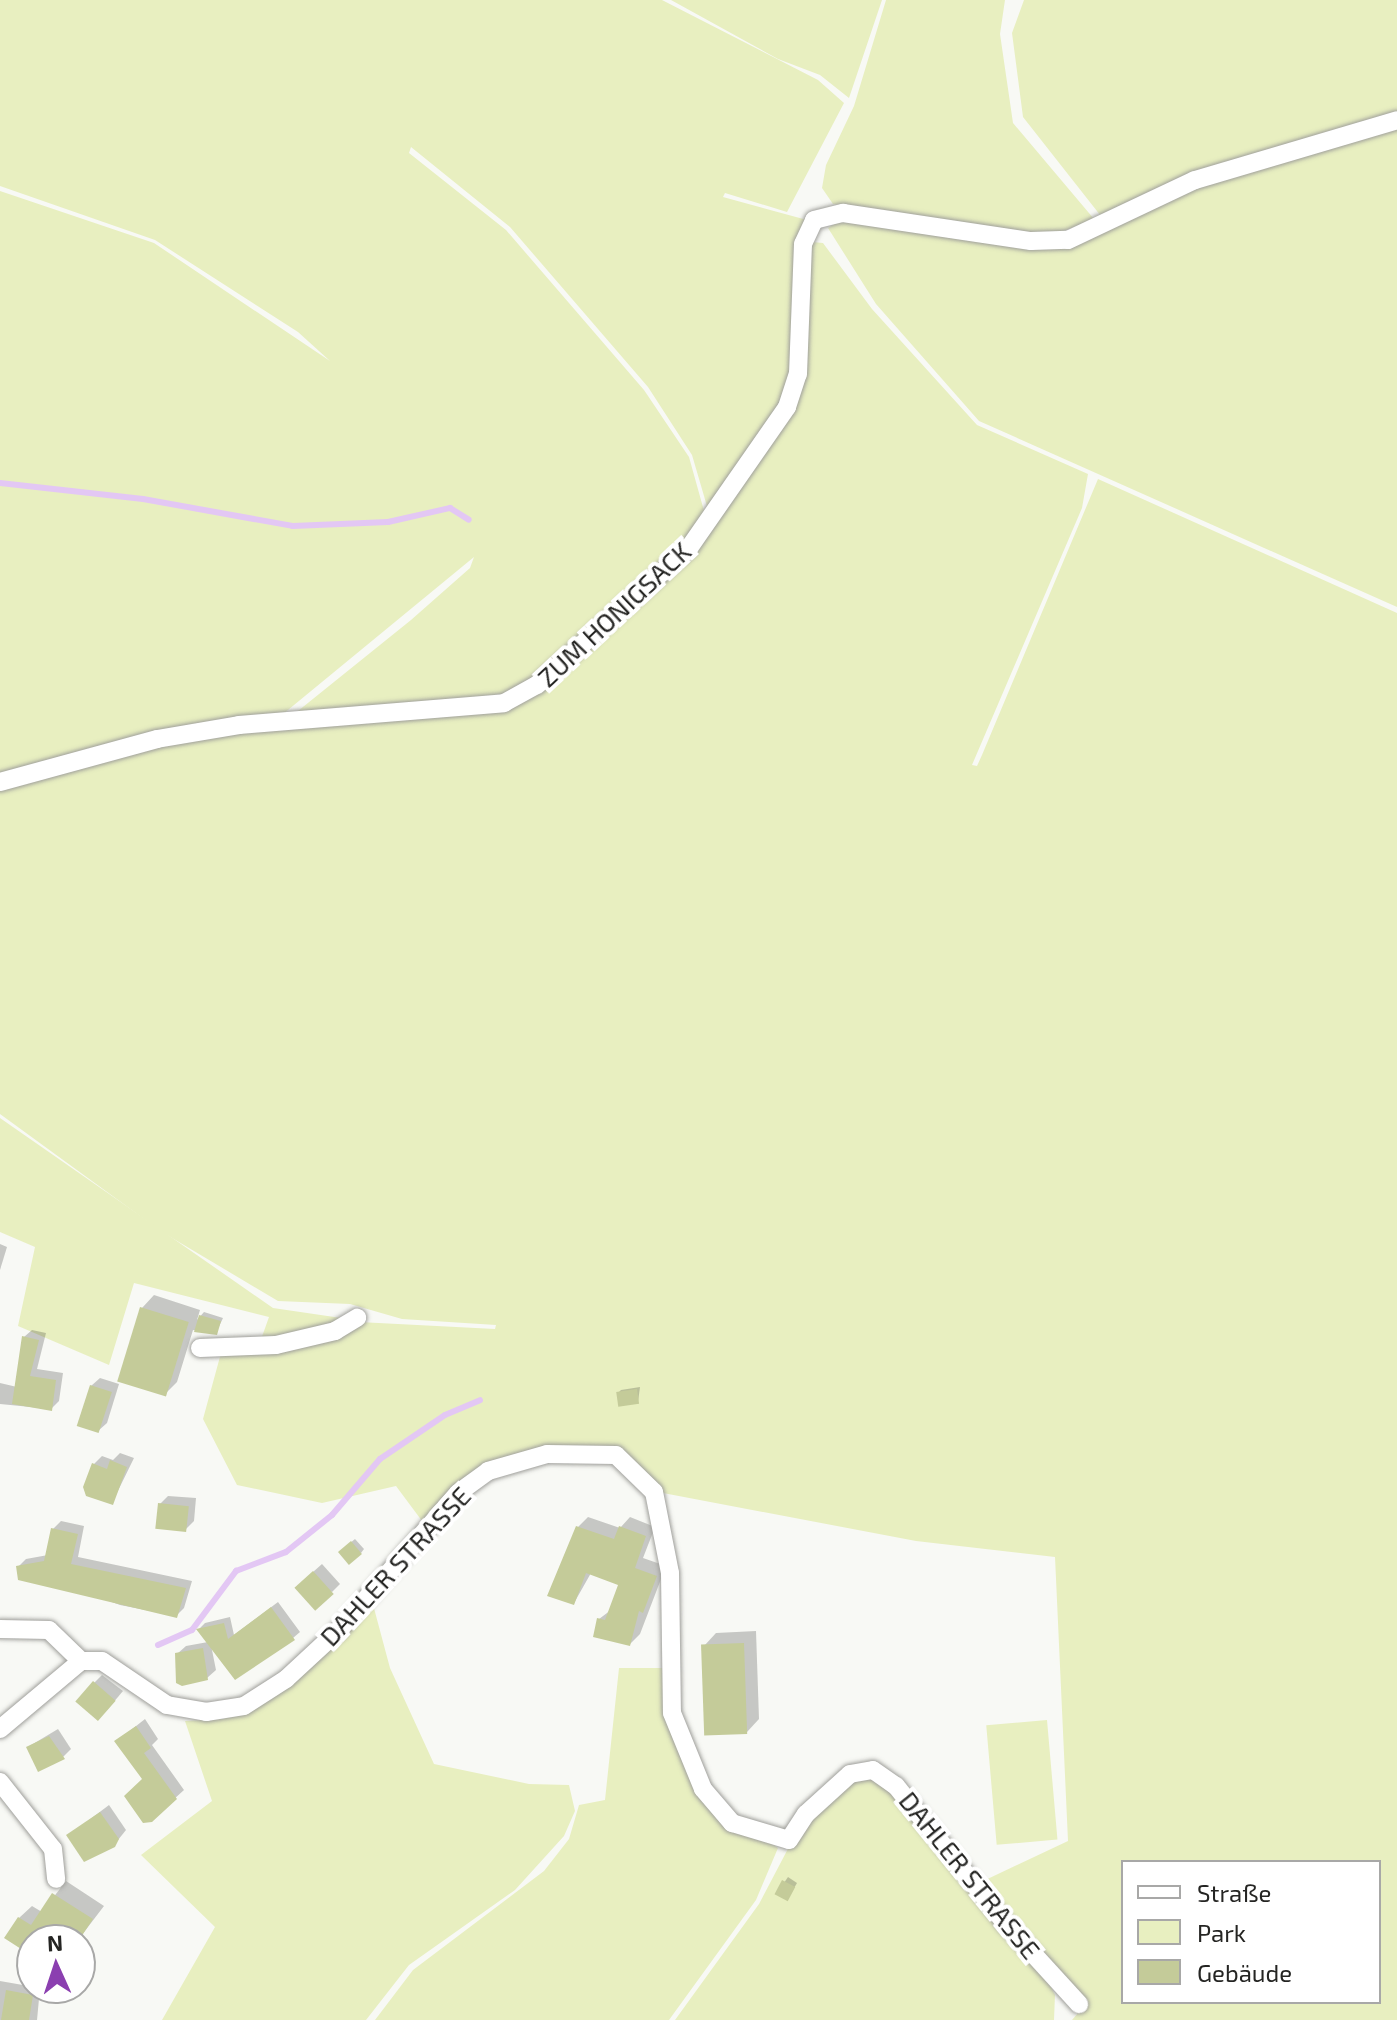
<!DOCTYPE html>
<html>
<head>
<meta charset="utf-8">
<style>
  body { margin:0 }
  #map { position:relative; width:1397px; height:2020px; overflow:hidden; background:#f8f9f5; font-family:"Exo 2",sans-serif }
  div>[style] { position:absolute }
  .green>* { inset:0; background:#e8efc0; transform-origin:0 0 }
  .shadow>* { inset:0; background:#0003 }
  .stream>* { height:6px; margin:-3px; padding:0 3px; transform-origin:3px; border-radius:3px; background:#e3c7f4 }
  .building>* { inset:0; background:#c4cb99; transform-origin:0 0 }
  .roads { filter:drop-shadow(0 0 2px #9f9f9b) drop-shadow(0 0 2px #9f9f9b) }
  .minor>* { height:18px; margin:-9px; padding:0 9px; transform-origin:9px; border-radius:9px; background:#fff }
  span { translate:-50% -50%; white-space:nowrap; text-align:center; line-height:1.15; -webkit-text-stroke:8px #fff; paint-order:stroke }
  .street-label { font-size:26px; color:#252523 }
  .legend { position:absolute; left:1121px; top:1860px; width:260px; height:144px; box-sizing:border-box; background:#fff; border:2px solid #a8a8a7; margin:0; padding:10px 14px; list-style:none; font-size:24px; color:#252523 }
  .legend li { display:flex; align-items:center; gap:16px; height:40px }
  .legend b { width:40px; border:2px solid #a8a8a7 }
  .north { position:absolute; left:16px; top:1924px; width:80px; height:80px; box-sizing:border-box; background:#fff; border:2px solid #a8a8a7; border-radius:50%; rotate:357deg; font-size:22px; font-weight:700; line-height:32px; text-align:center; color:#252523 }
  .north::after { content:''; display:block; margin:auto; width:28px; height:36px; background:#8b3fb0; clip-path:polygon(50% 0,100% 100%,50% 72%,0 100%) }
</style>
</head>
<body>
<div id="map">
  <div class="green">
    <div style="clip-path:polygon(0 0,662px 0,818px 80px,844px 103px,787px 212px,725px 193px,723px 197px,807px 220px,795px 373px,783px 406px,709px 513px,692px 455px,648px 387px,510px 227px,411px 147px,409px 153px,506px 230px,644px 390px,689px 457px,706px 518px,685px 544px,519px 692px,288px 719px,411px 620px,470px 568px,474px 557px,277px 719px,0 780px,0 191px,154px 243px,330px 361px,298px 332px,155px 240px,0 186px)"></div>
    <div style="clip-path:polygon(671px 0,882px 0,849px 98px,820px 75px,778px 59px)"></div>
    <div style="clip-path:polygon(886px 0,1005px 0,1000px 34px,1013px 123px,1094px 219px,1061px 232px,1030px 234px,833px 204px,822px 188px,826px 165px,854px 106px)"></div>
    <div style="clip-path:polygon(1024px 0,1397px 0,1397px 607px,979px 421px,876px 304px,828px 228px,843px 218px,1034px 245px,1104px 220px,1023px 117px,1012px 33px)"></div>
    <div style="clip-path:polygon(evenodd,812px 242px,823px 243px,872px 309px,977px 425px,1088px 474px,1082px 508px,972px 765px,977px 766px,982px 755px,1098px 479px,1397px 613px,1397px 2020px,1072px 2020px,1085px 2005px,979px 1883px,1068px 1841px,1055px 1557px,916px 1541px,663px 1493px,617px 1449px,510px 1456px,425px 1525px,396px 1486px,322px 1503px,237px 1485px,203px 1419px,221px 1353px,359px 1322px,495px 1329px,496px 1325px,402px 1319px,350px 1304px,278px 1301px,162px 1232px,0 1114px,0 785px,159px 742px,506px 705px,692px 548px,791px 408px,812px 242px,1123px 1862px,1379px 1862px,1379px 2002px,1123px 2002px,1123px 1862px)"></div>
    <div style="clip-path:polygon(0 1118px,273px 1308px,348px 1319px,259px 1345px,269px 1317px,134px 1283px,109px 1365px,18px 1326px,35px 1247px,0 1232px)"></div>
    <div style="clip-path:polygon(371px 1597px,390px 1668px,434px 1764px,529px 1784px,569px 1785px,575px 1811px,564px 1836px,515px 1890px,409px 1965px,366px 2020px,162px 2020px,215px 1927px,141px 1855px,212px 1801px,185px 1721px,223px 1719px,266px 1700px)"></div>
    <div style="clip-path:polygon(619px 1668px,665px 1668px,702px 1793px,778px 1848px,756px 1900px,669px 2020px,375px 2020px,413px 1970px,544px 1871px,569px 1839px,579px 1805px,605px 1800px)"></div>
    <div style="left:1047px;top:1720px;width:120px;height:61px;rotate:85deg"></div>
    <div style="clip-path:polygon(872px 1775px,894px 1787px,1046px 1977px,1055px 1995px,1054px 2020px,675px 2020px,759px 1904px,791px 1843px,851px 1778px)"></div>
  </div>
  <div class="shadow">
    <div style="clip-path:polygon(0 1244px,7px 1247px,0 1270px)"></div>
    <div style="clip-path:polygon(154px 1295px,200px 1310px,197px 1320px,204px 1312px,223px 1318px,216px 1333px,193px 1330px,177px 1382px,164px 1395px,142px 1308px)"></div>
    <div style="clip-path:polygon(32px 1330px,46px 1333px,37px 1369px,63px 1373px,59px 1401px,51px 1409px,0 1404px,0 1383px,17px 1387px,24px 1337px)"></div>
    <div style="clip-path:polygon(100px 1378px,119px 1384px,107px 1423px,98px 1431px,91px 1386px)"></div>
    <div style="clip-path:polygon(640px 1387px,638px 1402px,618px 1393px,621px 1390px)"></div>
    <div style="clip-path:polygon(120px 1453px,134px 1458px,112px 1503px,94px 1464px,102px 1456px,113px 1460px)"></div>
    <div style="clip-path:polygon(168px 1496px,196px 1498px,194px 1521px,186px 1529px,160px 1504px)"></div>
    <div style="clip-path:polygon(588px 1517px,620px 1528px,630px 1517px,655px 1527px,643px 1558px,666px 1566px,640px 1634px,630px 1644px,599px 1619px,611px 1610px,620px 1584px,591px 1573px,574px 1603px,578px 1527px)"></div>
    <div style="clip-path:polygon(61px 1521px,84px 1526px,78px 1557px,192px 1581px,184px 1608px,176px 1616px,120px 1605px,18px 1567px,26px 1559px,48px 1555px,53px 1529px)"></div>
    <div style="clip-path:polygon(355px 1539px,364px 1549px,361px 1553px,344px 1548px)"></div>
    <div style="clip-path:polygon(322px 1564px,340px 1584px,332px 1592px,304px 1580px)"></div>
    <div style="clip-path:polygon(278px 1602px,300px 1632px,293px 1638px,211px 1645px,216px 1670px,207px 1678px,177px 1654px,186px 1646px,208px 1642px,199px 1629px,205px 1623px,230px 1617px,234px 1635px)"></div>
    <div style="clip-path:polygon(756px 1631px,759px 1719px,747px 1732px,704px 1646px,716px 1633px)"></div>
    <div style="clip-path:polygon(102px 1675px,123px 1691px,107px 1710px,94px 1683px)"></div>
    <div style="clip-path:polygon(145px 1719px,158px 1739px,152px 1745px,184px 1790px,151px 1820px,144px 1779px,117px 1741px)"></div>
    <div style="clip-path:polygon(58px 1729px,71px 1749px,63px 1757px,28px 1747px)"></div>
    <div style="clip-path:polygon(109px 1805px,126px 1830px,114px 1845px,68px 1836px)"></div>
    <div style="clip-path:polygon(788px 1877px,797px 1883px,790px 1895px,777px 1893px)"></div>
    <div style="clip-path:polygon(66px 1881px,104px 1906px,78px 1940px,61px 1929px,54px 1940px,32px 1940px,32px 1955px,19px 1918px,32px 1906px,42px 1912px)"></div>
    <div style="clip-path:polygon(0 1981px,40px 1988px,37px 2020px,0 2020px)"></div>
  </div>
  <div class="stream">
    <div style="left:0;top:483px;width:144px;rotate:6.4deg"></div>
    <div style="left:143px;top:499px;width:152px;rotate:10.2deg"></div>
    <div style="left:293px;top:526px;width:95px;rotate:-2.4deg"></div>
    <div style="left:388px;top:522px;width:64px;rotate:-12.7deg"></div>
    <div style="left:450px;top:508px;width:22px;rotate:32deg"></div>
    <div style="left:158px;top:1645px;width:37px;rotate:-24deg"></div>
    <div style="left:192px;top:1630px;width:74px;rotate:-53.3deg"></div>
    <div style="left:236px;top:1571px;width:53px;rotate:-20.8deg"></div>
    <div style="left:286px;top:1552px;width:59px;rotate:-38.8deg"></div>
    <div style="left:332px;top:1515px;width:74px;rotate:-49.4deg"></div>
    <div style="left:380px;top:1459px;width:78px;rotate:-34.1deg"></div>
    <div style="left:445px;top:1415px;width:38px;rotate:-23deg"></div>
  </div>
  <div class="building">
    <div style="left:140px;top:1307px;width:51px;height:78px;rotate:17deg"></div>
    <div style="clip-path:polygon(199px 1315px,221px 1321px,217px 1335px,194px 1332px)"></div>
    <div style="clip-path:polygon(22px 1336px,39px 1340px,30px 1376px,56px 1380px,52px 1411px,12px 1404px)"></div>
    <div style="left:90px;top:1385px;width:23px;height:43px;rotate:18deg"></div>
    <div style="left:637px;top:1389px;width:15px;height:21px;rotate:82deg"></div>
    <div style="clip-path:polygon(110px 1460px,127px 1467px,113px 1505px,86px 1496px,83px 1487px,92px 1463px,107px 1469px)"></div>
    <div style="left:158px;top:1503px;width:31px;height:26px;rotate:6deg"></div>
    <div style="clip-path:polygon(576px 1526px,614px 1539px,619px 1526px,646px 1536px,635px 1568px,657px 1576px,643px 1613px,639px 1611px,630px 1646px,593px 1637px,597px 1618px,605px 1620px,618px 1585px,586px 1573px,574px 1605px,547px 1596px)"></div>
    <div style="clip-path:polygon(51px 1528px,78px 1534px,71px 1564px,186px 1588px,177px 1618px,18px 1580px,16px 1566px,44px 1561px)"></div>
    <div style="left:351px;top:1541px;width:17px;height:17px;rotate:50deg"></div>
    <div style="left:313px;top:1571px;width:31px;height:25px;rotate:48deg"></div>
    <div style="clip-path:polygon(271px 1607px,295px 1640px,235px 1680px,196px 1629px,224px 1623px,228px 1639px)"></div>
    <div style="left:744px;top:1643px;width:91px;height:43px;rotate:88deg"></div>
    <div style="clip-path:polygon(203px 1648px,208px 1680px,182px 1686px,176px 1683px,175px 1653px)"></div>
    <div style="left:93px;top:1681px;width:30px;height:27px;rotate:41deg"></div>
    <div style="clip-path:polygon(136px 1726px,151px 1748px,144px 1753px,177px 1799px,152px 1822px,143px 1823px,124px 1796px,142px 1779px,114px 1741px)"></div>
    <div style="clip-path:polygon(49px 1736px,65px 1759px,38px 1772px,26px 1747px)"></div>
    <div style="clip-path:polygon(100px 1812px,119px 1839px,115px 1847px,84px 1862px,66px 1835px)"></div>
    <div style="left:782px;top:1880px;width:15px;height:16px;rotate:28deg"></div>
    <div style="clip-path:polygon(52px 1893px,93px 1919px,79px 1940px,58px 1930px,54px 1940px,32px 1940px,32px 1956px,4px 1938px,18px 1917px,31px 1925px)"></div>
    <div style="clip-path:polygon(6px 1990px,33px 1995px,29px 2020px,1px 2020px)"></div>
  </div>
  <div class="roads">
    <div class="minor">
      <div style="left:0;top:782px;width:163px;rotate:-15.3deg"></div>
      <div style="left:157px;top:739px;width:83px;rotate:-9.7deg"></div>
      <div style="left:239px;top:725px;width:266px;rotate:-4.7deg"></div>
      <div style="left:504px;top:703px;width:38px;rotate:-29deg"></div>
      <div style="left:537px;top:685px;width:205px;rotate:-42deg"></div>
      <div style="left:689px;top:548px;width:172px;rotate:-55.2deg"></div>
      <div style="left:787px;top:407px;width:35px;rotate:-72deg"></div>
      <div style="left:798px;top:374px;width:130px;rotate:-87.8deg"></div>
      <div style="left:803px;top:244px;width:26px;rotate:-65deg"></div>
      <div style="left:814px;top:220px;width:30px;rotate:-14deg"></div>
      <div style="left:843px;top:213px;width:190px;rotate:8.5deg"></div>
      <div style="left:1031px;top:241px;width:37px;rotate:-2deg"></div>
      <div style="left:1068px;top:240px;width:140px;rotate:-25.3deg"></div>
      <div style="left:1195px;top:180px;width:211px;rotate:-16.5deg"></div>
      <div style="left:200px;top:1348px;width:76px;rotate:-2.3deg"></div>
      <div style="left:276px;top:1345px;width:61px;rotate:-13.3deg"></div>
      <div style="left:335px;top:1331px;width:26px;rotate:-31deg"></div>
      <div style="left:0;top:1629px;width:49px;rotate:1.2deg"></div>
      <div style="left:49px;top:1630px;width:45px;rotate:44.1deg"></div>
      <div style="left:81px;top:1661px;width:21px"></div>
      <div style="left:102px;top:1661px;width:78px;rotate:34.1deg"></div>
      <div style="left:167px;top:1705px;width:40px;rotate:10deg"></div>
      <div style="left:206px;top:1712px;width:38px;rotate:-9deg"></div>
      <div style="left:244px;top:1706px;width:50px;rotate:-32.7deg"></div>
      <div style="left:286px;top:1679px;width:72px;rotate:-42.8deg"></div>
      <div style="left:339px;top:1630px;width:181px;rotate:-49deg"></div>
      <div style="left:458px;top:1493px;width:37px;rotate:-36deg"></div>
      <div style="left:488px;top:1471px;width:61px;rotate:-16.1deg"></div>
      <div style="left:547px;top:1454px;width:69px;rotate:0.8deg"></div>
      <div style="left:616px;top:1455px;width:53px;rotate:44.2deg"></div>
      <div style="left:654px;top:1492px;width:83px;rotate:78.8deg"></div>
      <div style="left:670px;top:1573px;width:140px;rotate:89.2deg"></div>
      <div style="left:672px;top:1713px;width:82px;rotate:67.8deg"></div>
      <div style="left:703px;top:1789px;width:45px;rotate:49.5deg"></div>
      <div style="left:732px;top:1823px;width:59px;rotate:16.6deg"></div>
      <div style="left:789px;top:1840px;width:31px;rotate:-57deg"></div>
      <div style="left:806px;top:1814px;width:59px;rotate:-42.3deg"></div>
      <div style="left:850px;top:1774px;width:23px;rotate:-10deg"></div>
      <div style="left:873px;top:1770px;width:28px;rotate:35deg"></div>
      <div style="left:896px;top:1786px;width:175px;rotate:51.5deg"></div>
      <div style="left:1005px;top:1923px;width:110px;rotate:47.6deg"></div>
      <div style="left:0;top:1729px;width:106px;rotate:-40deg"></div>
      <div style="left:0;top:1782px;width:85px;rotate:51.7deg"></div>
      <div style="left:53px;top:1849px;width:30px;rotate:84deg"></div>
    </div>
  </div>
  <div class="street-label">
    <span style="left:614px;top:614px;rotate:-43deg">ZUM HONIGSACK</span>
    <span style="left:395px;top:1566px;rotate:-47deg">DAHLER STRASSE</span>
    <span style="left:970px;top:1875px;rotate:51deg">DAHLER STRASSE</span>
  </div>
  <ul class="legend">
  <li><b style="height:10px;background:#fff"></b>Straße</li>
  <li><b style="height:22px;background:#e8efc0"></b>Park</li>
  <li><b style="height:22px;background:#c4cb99"></b>Gebäude</li>
  </ul>
  <div class="north">N</div>
</div>
</body>
</html>
